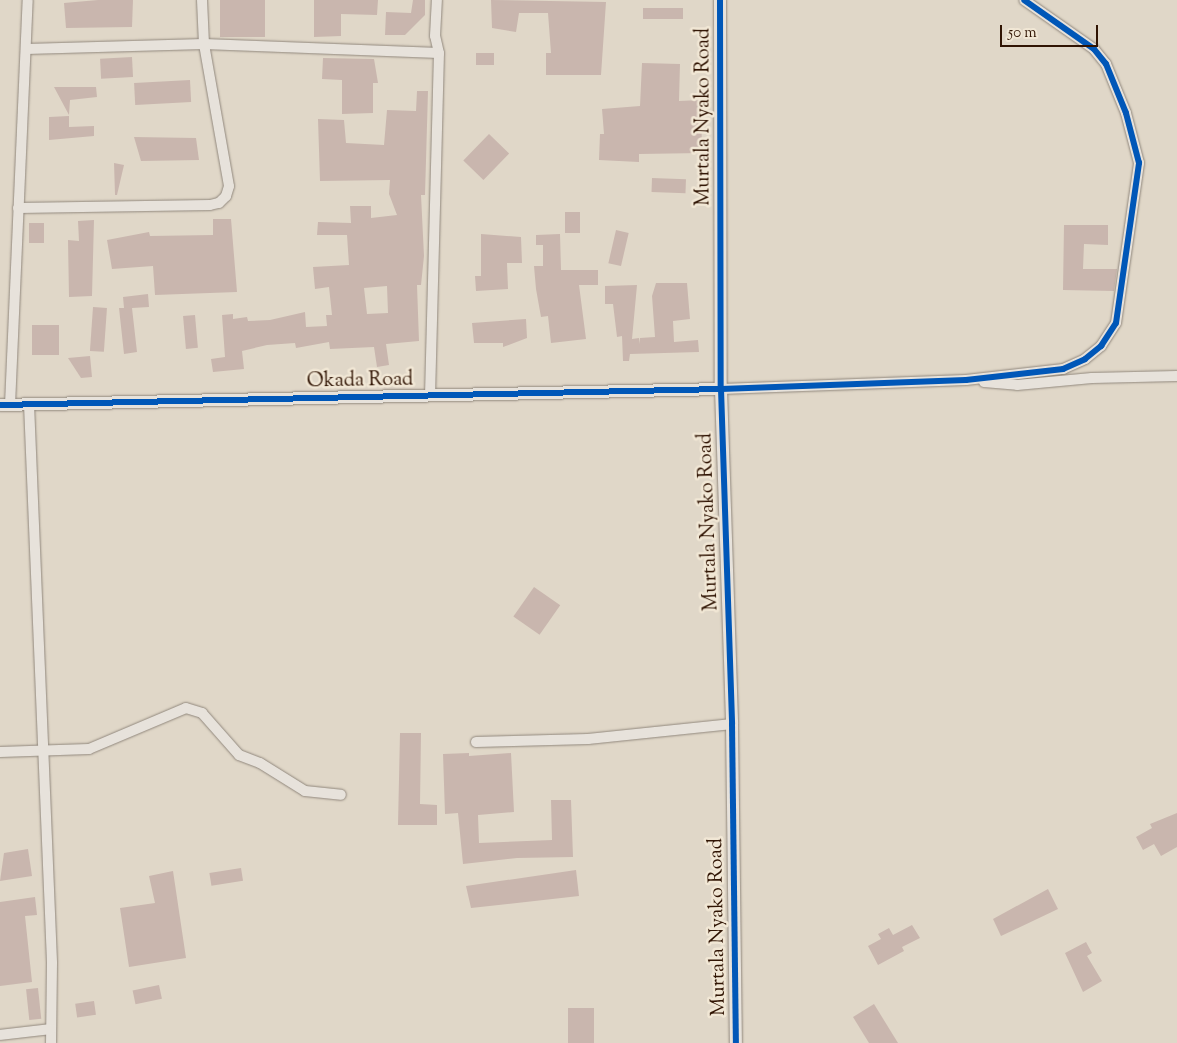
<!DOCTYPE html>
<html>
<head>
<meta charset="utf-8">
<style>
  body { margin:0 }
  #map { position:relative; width:1177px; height:1043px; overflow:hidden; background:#e0d7c8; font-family:"Sorts Mill Goudy",serif }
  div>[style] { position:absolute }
  .building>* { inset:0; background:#c9b6ae; transform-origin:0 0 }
  .roads { filter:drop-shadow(0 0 1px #91887d) drop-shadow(0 0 1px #91887d) }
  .minor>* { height:10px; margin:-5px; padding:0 5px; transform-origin:5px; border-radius:5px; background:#e7e2db }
  .tertiary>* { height:12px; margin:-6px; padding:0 6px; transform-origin:6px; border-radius:6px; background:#e7e2db }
  .cycleway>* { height:6px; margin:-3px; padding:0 3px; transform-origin:3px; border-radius:3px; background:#0057b8 }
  span { translate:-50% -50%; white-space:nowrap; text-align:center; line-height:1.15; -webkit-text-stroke:5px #f1e7d5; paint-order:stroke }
  .street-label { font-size:20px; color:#301403 }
  .scale { position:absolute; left:1000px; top:25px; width:98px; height:22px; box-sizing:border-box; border:2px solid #301403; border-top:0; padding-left:6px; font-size:15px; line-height:18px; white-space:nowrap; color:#301403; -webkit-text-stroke:4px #f1e7d5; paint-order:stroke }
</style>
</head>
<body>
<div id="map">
  <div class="building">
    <div style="clip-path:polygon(98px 0,133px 0,132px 27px,66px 28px,64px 3px)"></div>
    <div style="left:220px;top:0;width:45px;height:37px"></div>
    <div style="clip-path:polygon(314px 0,378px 0,377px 15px,341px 14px,341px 36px,314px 37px)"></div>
    <div style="clip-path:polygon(413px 0,425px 0,425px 15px,405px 35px,385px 35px,386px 12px,411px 13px)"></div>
    <div style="clip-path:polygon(491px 0,606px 2px,601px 75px,546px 75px,546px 53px,551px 53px,548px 13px,519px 13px,516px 32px,492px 28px)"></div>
    <div style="left:643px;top:8px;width:40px;height:11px"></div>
    <div style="left:476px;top:53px;width:18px;height:12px"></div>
    <div style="left:132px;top:57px;width:20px;height:32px;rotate:87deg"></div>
    <div style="clip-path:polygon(323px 58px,374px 59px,378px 83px,373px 83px,373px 113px,342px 114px,342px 80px,322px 79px)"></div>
    <div style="clip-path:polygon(642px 63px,680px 64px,679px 101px,701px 100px,702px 153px,639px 154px,639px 162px,599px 160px,600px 134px,604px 134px,602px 109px,640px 106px)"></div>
    <div style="left:190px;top:80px;width:22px;height:56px;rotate:87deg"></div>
    <div style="clip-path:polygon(54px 87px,96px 87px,97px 97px,70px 100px,69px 115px)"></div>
    <div style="clip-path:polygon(evenodd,417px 91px,428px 91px,425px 195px,421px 195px,424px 256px,421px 285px,417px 285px,419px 341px,386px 344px,389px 365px,377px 367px,374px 347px,330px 349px,329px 342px,296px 348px,295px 343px,267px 345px,242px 351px,244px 369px,213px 372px,211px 359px,225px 357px,222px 315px,233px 314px,233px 319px,247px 317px,248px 321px,270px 320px,305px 312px,306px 327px,327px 326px,326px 315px,332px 315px,329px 287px,315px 289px,313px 267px,349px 265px,347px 235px,317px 235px,318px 222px,351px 223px,350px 206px,371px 206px,371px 218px,397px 215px,389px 194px,390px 180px,320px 181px,318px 119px,344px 120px,346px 143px,384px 145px,387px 110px,416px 111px,417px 91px,387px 286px,388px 313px,367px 314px,364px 288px,387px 286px)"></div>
    <div style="clip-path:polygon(69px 116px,69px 127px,94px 126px,94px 136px,49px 140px,49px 117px)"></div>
    <div style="left:489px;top:134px;width:28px;height:37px;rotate:44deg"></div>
    <div style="clip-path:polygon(134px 137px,196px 138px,199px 160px,141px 161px)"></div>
    <div style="clip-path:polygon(114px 163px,124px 165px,117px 195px,115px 195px)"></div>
    <div style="left:652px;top:178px;width:34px;height:14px;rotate:2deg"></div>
    <div style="left:565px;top:212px;width:15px;height:21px"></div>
    <div style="clip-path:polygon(213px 219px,231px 219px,237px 292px,155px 295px,153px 266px,112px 269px,107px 240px,149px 232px,150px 236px,213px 235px)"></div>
    <div style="clip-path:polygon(94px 220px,92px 296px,69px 297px,68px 240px,79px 241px,78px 221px)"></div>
    <div style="left:44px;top:223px;width:20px;height:15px;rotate:90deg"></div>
    <div style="clip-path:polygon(1064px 225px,1108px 225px,1108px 245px,1084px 244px,1083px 269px,1117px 269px,1114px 291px,1063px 290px)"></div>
    <div style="left:616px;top:230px;width:13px;height:34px;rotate:13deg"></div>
    <div style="clip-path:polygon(481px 234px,521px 237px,522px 263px,507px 263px,508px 289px,476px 291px,475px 276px,481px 276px)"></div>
    <div style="clip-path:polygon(560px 234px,561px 270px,598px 270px,598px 285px,579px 285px,586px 339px,551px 343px,548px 316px,541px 317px,536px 289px,534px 266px,543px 266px,543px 245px,536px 245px,536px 235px)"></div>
    <div style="clip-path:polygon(656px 283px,687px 283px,690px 319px,673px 321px,674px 342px,698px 340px,699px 352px,630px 354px,629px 361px,623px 361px,622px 336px,617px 337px,613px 304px,605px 304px,605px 286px,637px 285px,632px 339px,639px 338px,639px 344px,640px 338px,655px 337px,652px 296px)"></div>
    <div style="clip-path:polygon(148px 294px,149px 307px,132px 308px,137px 352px,124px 354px,119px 308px,124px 308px,123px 297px)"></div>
    <div style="left:93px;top:307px;width:14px;height:44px;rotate:4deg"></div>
    <div style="left:195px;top:315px;width:33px;height:12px;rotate:85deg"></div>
    <div style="clip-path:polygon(526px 319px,527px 338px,503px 347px,503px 343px,474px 343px,472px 323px)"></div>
    <div style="left:32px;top:325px;width:27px;height:30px"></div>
    <div style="clip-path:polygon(90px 356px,92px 377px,81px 378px,68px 358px)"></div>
    <div style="left:534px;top:587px;width:32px;height:36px;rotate:35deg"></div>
    <div style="clip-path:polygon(400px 733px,421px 733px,420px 804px,437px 805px,437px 825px,398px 825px)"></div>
    <div style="clip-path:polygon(469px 753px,469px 756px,511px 753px,514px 812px,478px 815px,479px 843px,552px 840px,551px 800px,571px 800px,573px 857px,517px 858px,463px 864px,458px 813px,445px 814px,443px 754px)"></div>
    <div style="clip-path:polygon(1177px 813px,1177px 847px,1161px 856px,1154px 844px,1143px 850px,1136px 837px,1152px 828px,1150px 824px)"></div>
    <div style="clip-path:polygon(28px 849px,32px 876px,0 881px,4px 853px)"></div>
    <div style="left:241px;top:868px;width:13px;height:32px;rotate:81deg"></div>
    <div style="clip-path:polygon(576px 870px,579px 896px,471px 908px,466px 886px)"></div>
    <div style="clip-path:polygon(173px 871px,186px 958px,129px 967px,120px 908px,155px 903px,149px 876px)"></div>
    <div style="clip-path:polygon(1048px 889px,1058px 909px,1001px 936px,993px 919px)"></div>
    <div style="clip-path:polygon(35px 897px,37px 915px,25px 916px,32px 982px,0 986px,0 902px)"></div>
    <div style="clip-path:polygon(912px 925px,920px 938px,902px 947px,904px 951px,878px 965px,868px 946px,881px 939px,878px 934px,889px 928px,893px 935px)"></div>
    <div style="clip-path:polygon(1086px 942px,1092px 953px,1087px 956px,1102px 981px,1083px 992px,1065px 953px)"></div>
    <div style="left:159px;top:985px;width:14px;height:27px;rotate:78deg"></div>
    <div style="left:38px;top:988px;width:31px;height:12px;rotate:84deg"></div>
    <div style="left:94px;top:1001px;width:14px;height:19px;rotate:82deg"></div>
    <div style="clip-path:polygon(874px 1004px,898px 1043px,869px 1043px,853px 1017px)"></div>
    <div style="left:568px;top:1008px;width:26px;height:35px"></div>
  </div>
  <div class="roads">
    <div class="minor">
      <div style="left:26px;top:49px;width:178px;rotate:-1.6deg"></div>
      <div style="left:204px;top:44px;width:235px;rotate:2.2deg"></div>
      <div style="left:18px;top:208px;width:192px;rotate:-0.9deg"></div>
      <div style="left:210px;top:205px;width:9px;rotate:-13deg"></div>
      <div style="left:219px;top:203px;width:10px;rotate:-45deg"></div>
      <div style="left:226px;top:196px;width:10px;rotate:-73deg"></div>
      <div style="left:229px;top:186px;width:144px;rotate:-100deg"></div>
      <div style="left:204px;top:44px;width:44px;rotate:-92.6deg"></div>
      <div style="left:984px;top:382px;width:33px;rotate:5deg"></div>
      <div style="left:1017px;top:385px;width:75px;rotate:-5.3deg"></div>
      <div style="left:1092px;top:378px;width:85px;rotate:-1.3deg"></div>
      <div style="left:721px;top:389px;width:245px;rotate:-2.1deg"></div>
      <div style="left:966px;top:380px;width:98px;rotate:-6.5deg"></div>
      <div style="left:1063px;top:369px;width:24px;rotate:-24deg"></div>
      <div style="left:1085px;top:359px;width:21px;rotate:-39deg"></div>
      <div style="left:1101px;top:346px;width:27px;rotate:-57deg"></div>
      <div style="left:1116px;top:323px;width:162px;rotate:-81.8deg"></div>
      <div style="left:1139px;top:163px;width:52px;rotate:-104.6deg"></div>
      <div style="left:1126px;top:113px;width:53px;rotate:-112.2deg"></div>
      <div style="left:1106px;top:64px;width:19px;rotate:-129deg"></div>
      <div style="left:1094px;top:49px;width:85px;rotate:-145deg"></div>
      <div style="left:430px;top:396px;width:343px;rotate:-88.5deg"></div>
      <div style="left:439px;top:53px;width:17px;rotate:-103deg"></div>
      <div style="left:435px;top:36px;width:36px;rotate:-87deg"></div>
      <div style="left:29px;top:404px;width:559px;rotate:87.64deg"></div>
      <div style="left:52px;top:963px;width:80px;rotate:90.7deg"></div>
      <div style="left:10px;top:405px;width:405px;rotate:-87.5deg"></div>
      <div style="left:476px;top:742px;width:112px;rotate:-1.5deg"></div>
      <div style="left:588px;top:739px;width:145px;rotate:-5.9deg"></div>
      <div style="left:0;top:752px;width:89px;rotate:-1.9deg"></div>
      <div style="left:89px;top:749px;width:105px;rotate:-22.9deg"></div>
      <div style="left:186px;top:708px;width:17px;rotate:17deg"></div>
      <div style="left:202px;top:713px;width:56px;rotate:48.6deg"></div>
      <div style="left:239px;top:755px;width:22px;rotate:21deg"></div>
      <div style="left:260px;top:763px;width:53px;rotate:31.9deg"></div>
      <div style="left:305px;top:791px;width:36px;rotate:6deg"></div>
      <div style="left:0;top:1035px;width:51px;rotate:-6.7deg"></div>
    </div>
    <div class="tertiary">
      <div style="left:720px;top:0;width:389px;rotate:89.9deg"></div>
      <div style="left:721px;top:389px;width:335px;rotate:88.1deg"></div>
      <div style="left:732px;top:724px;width:319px;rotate:89.3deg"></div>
      <div style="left:0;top:405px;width:721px;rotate:-1.27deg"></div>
    </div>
  </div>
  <div class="cycleway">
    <div style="left:720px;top:0;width:389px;rotate:89.9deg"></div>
    <div style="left:721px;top:389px;width:335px;rotate:88.1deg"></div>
    <div style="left:732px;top:724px;width:319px;rotate:89.3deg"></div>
    <div style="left:0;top:405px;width:721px;rotate:-1.27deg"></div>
    <div style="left:721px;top:389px;width:245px;rotate:-2.1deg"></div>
    <div style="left:966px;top:380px;width:98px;rotate:-6.5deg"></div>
    <div style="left:1063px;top:369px;width:24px;rotate:-24deg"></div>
    <div style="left:1085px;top:359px;width:21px;rotate:-39deg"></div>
    <div style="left:1101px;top:346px;width:27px;rotate:-57deg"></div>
    <div style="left:1116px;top:323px;width:162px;rotate:-81.8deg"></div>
    <div style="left:1139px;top:163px;width:52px;rotate:-104.6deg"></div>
    <div style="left:1126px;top:113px;width:53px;rotate:-112.2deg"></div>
    <div style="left:1106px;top:64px;width:19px;rotate:-129deg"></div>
    <div style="left:1094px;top:49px;width:85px;rotate:-145deg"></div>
  </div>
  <div class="street-label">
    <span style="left:704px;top:117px;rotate:-90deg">Murtala Nyako Road</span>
    <span style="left:360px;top:381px;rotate:-1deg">Okada Road</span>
    <span style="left:709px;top:522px;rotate:-92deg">Murtala Nyako Road</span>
    <span style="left:718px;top:927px;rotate:-91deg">Murtala Nyako Road</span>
  </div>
  <div class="scale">50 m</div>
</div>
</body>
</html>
